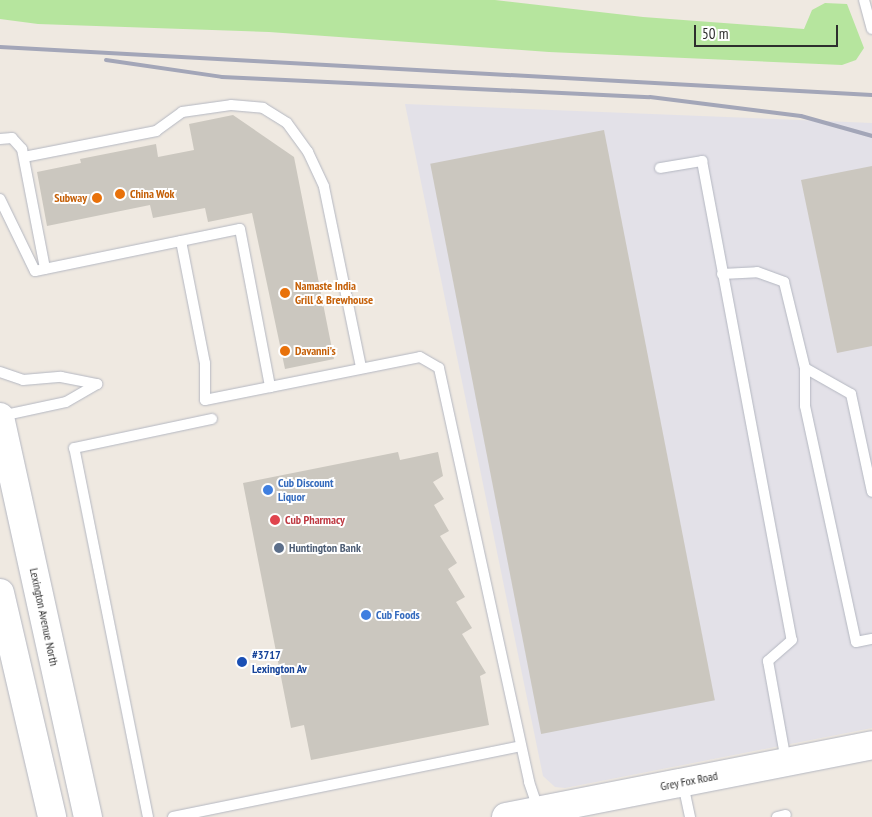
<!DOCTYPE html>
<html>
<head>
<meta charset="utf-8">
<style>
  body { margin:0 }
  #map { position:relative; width:872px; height:817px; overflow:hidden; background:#efe9e1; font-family:"PT Sans Narrow",sans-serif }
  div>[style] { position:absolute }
  .industrial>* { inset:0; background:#e3e1e8 }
  .green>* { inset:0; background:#b6e59e }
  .building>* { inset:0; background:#cbc7bf; transform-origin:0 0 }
  .roads { filter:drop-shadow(0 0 1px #b4b7c1) drop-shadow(0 0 1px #b4b7c1) }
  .lane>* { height:10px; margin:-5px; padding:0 5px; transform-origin:5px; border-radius:5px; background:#fff }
  .secondary>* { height:28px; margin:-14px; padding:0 14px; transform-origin:14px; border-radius:14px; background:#fff }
  .rail>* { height:4px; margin:-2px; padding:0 2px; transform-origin:2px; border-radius:2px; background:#a3a6b8 }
  .dots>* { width:14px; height:14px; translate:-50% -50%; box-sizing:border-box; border:2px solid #fff; border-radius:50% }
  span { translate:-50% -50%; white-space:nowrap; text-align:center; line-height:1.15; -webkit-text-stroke:4px #fff; paint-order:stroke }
  .food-label { font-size:12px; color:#c56008; font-weight:700 }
  .left { translate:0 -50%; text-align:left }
  .right { translate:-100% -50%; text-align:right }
  .shop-label { font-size:12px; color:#366cbe; font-weight:700 }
  .health-label { font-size:12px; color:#be3a42; font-weight:700 }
  .service-label { font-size:12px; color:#4e5e75; font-weight:700 }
  .street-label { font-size:12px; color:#2e2e2e }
  .transit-label { font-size:12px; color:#164399; font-weight:700 }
  .scale { position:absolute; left:694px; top:25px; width:144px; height:22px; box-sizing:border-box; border:2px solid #2e2e2e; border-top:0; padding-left:6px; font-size:15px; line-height:18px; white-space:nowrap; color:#2e2e2e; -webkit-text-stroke:4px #fff; paint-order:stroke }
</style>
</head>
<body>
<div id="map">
  <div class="industrial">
    <div style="clip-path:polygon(405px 104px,872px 123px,872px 728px,565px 788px,555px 787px,543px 776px)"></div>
  </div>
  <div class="green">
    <div style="clip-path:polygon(0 0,495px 0,643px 17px,804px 29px,812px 10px,825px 3px,847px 4px,864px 48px,856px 60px,842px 65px,549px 52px,269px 32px,38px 24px,0 19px)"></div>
  </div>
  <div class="building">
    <div style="clip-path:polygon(233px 115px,294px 157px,334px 359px,285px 369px,252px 213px,208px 222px,205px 208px,153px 218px,150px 205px,47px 226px,37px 172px,81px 163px,80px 159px,156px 144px,158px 157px,194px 150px,189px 124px)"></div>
    <div style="left:604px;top:130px;width:581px;height:177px;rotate:79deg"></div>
    <div style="clip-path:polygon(872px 166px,872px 346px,837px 353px,801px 180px)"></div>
    <div style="clip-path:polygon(398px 452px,400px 460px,438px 452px,443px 476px,433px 482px,444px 499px,434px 505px,449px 531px,440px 536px,457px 563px,448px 569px,465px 597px,456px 602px,472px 628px,462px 634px,486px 673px,480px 676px,489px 725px,311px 760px,304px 725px,291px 728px,243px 483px)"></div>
  </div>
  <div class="roads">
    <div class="lane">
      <div style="left:864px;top:0;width:30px;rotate:75deg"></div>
      <div style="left:0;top:139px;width:12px;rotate:-5deg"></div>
      <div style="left:12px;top:138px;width:15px;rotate:48deg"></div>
      <div style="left:22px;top:149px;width:122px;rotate:79.1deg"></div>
      <div style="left:24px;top:157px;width:135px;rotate:-11.1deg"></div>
      <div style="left:156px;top:131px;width:32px;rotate:-36deg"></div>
      <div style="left:182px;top:112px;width:49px;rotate:-8.1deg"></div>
      <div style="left:231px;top:105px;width:32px;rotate:5deg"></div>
      <div style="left:263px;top:108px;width:28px;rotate:32deg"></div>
      <div style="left:287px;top:123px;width:36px;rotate:54deg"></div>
      <div style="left:308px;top:152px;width:38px;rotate:65deg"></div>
      <div style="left:324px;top:187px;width:185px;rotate:78.4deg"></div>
      <div style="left:660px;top:168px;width:43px;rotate:-9.5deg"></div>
      <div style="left:702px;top:161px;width:487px;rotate:79.4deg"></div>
      <div style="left:792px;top:640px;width:32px;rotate:139deg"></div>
      <div style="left:768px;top:661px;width:102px;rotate:79.8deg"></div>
      <div style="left:0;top:199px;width:80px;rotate:64.1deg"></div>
      <div style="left:35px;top:271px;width:209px;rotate:-11.6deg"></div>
      <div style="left:240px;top:229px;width:161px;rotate:79.2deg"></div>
      <div style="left:181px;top:241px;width:124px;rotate:78.9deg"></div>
      <div style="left:205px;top:363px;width:37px;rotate:90deg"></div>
      <div style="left:205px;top:400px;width:219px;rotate:-11.3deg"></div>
      <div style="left:420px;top:357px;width:22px;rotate:30deg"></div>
      <div style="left:439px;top:368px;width:424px;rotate:77.7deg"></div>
      <div style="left:529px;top:782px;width:31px;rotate:71deg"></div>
      <div style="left:722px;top:274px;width:35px;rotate:-3deg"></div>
      <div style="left:757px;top:272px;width:29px;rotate:20deg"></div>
      <div style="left:784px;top:282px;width:89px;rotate:76.3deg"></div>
      <div style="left:805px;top:368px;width:53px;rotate:29.5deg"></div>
      <div style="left:851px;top:394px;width:100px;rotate:77.9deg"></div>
      <div style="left:805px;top:368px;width:38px;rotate:90deg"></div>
      <div style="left:805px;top:406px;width:241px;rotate:77.8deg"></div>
      <div style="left:856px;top:642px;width:16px;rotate:-11deg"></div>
      <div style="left:0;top:372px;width:24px;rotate:19deg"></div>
      <div style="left:23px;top:380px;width:38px;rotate:-5deg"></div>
      <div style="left:61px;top:377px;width:37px;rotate:11deg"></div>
      <div style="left:1px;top:416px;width:66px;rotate:-12.2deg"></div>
      <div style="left:66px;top:402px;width:36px;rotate:-30deg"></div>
      <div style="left:683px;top:784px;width:34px;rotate:78deg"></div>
      <div style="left:148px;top:817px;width:376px;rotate:-101.3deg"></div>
      <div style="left:74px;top:448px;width:141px;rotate:-11.9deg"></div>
      <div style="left:173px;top:817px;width:355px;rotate:-11.5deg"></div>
      <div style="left:777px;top:817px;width:9px;rotate:-13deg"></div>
    </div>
    <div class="secondary">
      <div style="left:0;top:417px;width:410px;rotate:77.6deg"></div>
      <div style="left:0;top:593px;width:230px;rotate:76.9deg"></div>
      <div style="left:506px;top:817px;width:373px;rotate:-11.1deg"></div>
    </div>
  </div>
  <div class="rail">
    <div style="left:0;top:47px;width:873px;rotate:3.15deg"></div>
    <div style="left:106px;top:60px;width:117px;rotate:8.3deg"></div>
    <div style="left:222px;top:77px;width:428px;rotate:2.7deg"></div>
    <div style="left:650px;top:97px;width:152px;rotate:7.2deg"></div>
    <div style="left:801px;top:116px;width:74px;rotate:15.7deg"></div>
  </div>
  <div class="dots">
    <div style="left:120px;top:194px;background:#e8710a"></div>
    <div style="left:97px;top:198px;background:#e8710a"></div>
    <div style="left:285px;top:293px;background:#e8710a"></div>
    <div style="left:285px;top:351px;background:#e8710a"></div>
    <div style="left:268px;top:490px;background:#3f7fe0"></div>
    <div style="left:275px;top:520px;background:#e0444e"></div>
    <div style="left:279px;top:548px;background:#5c6f8a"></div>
    <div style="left:366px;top:615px;background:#3f7fe0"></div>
    <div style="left:242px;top:662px;background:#1a4fb4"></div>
  </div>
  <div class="food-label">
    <span class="left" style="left:130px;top:194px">China Wok</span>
    <span class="right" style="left:87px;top:198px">Subway</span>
    <span class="left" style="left:295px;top:293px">Namaste India<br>Grill &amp; Brewhouse</span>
    <span class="left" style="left:295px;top:351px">Davanni's</span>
  </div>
  <div class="shop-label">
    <span class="left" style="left:278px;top:490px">Cub Discount<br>Liquor</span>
    <span class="left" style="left:376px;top:615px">Cub Foods</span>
  </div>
  <div class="health-label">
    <span class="left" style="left:285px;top:520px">Cub Pharmacy</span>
  </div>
  <div class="service-label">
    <span class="left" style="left:289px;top:548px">Huntington Bank</span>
  </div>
  <div class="street-label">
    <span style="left:44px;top:617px;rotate:78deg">Lexington Avenue North</span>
    <span style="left:689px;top:781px;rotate:-11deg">Grey Fox Road</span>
  </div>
  <div class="transit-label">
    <span class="left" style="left:252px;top:662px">#3717<br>Lexington Av</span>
  </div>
  <div class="scale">50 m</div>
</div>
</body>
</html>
